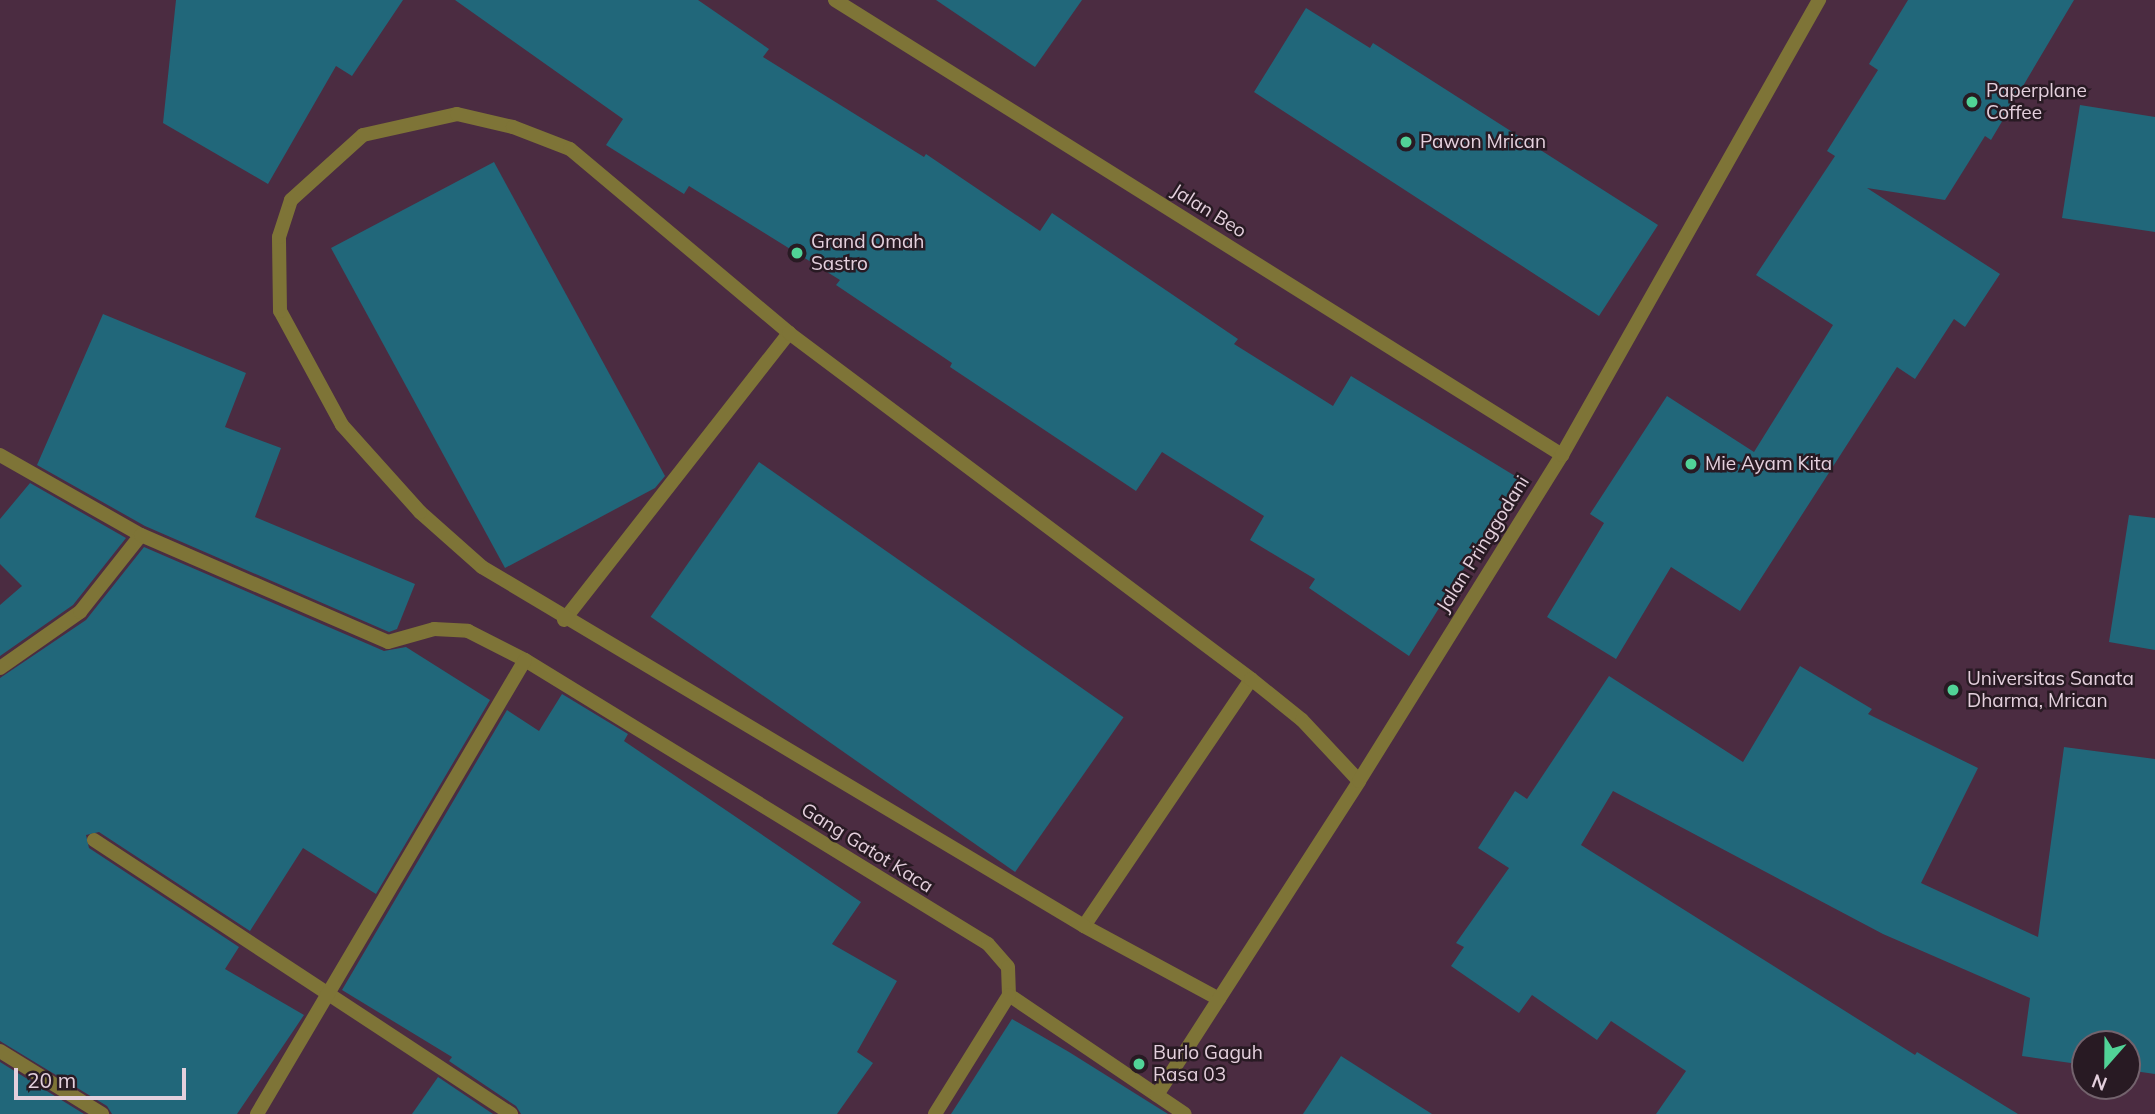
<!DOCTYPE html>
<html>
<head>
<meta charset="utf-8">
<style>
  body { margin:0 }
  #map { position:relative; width:2155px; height:1114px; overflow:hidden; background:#4b2c41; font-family:Mulish,sans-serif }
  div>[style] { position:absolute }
  .building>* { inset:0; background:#21677a; transform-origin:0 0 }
  .service>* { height:14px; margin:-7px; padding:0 7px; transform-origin:7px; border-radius:7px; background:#7e7437 }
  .minor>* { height:14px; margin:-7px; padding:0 7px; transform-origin:7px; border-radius:7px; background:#7e7437 }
  .dots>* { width:19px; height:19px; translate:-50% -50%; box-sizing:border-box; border:4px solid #281a23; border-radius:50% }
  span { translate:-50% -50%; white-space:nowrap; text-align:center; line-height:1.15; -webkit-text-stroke:5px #281a23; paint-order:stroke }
  .poi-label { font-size:19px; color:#e4d0dd }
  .left { translate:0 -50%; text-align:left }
  .street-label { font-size:19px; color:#e4d0dd }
  .north { position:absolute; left:2071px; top:1030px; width:70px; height:70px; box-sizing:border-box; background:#281a23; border:2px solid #73636d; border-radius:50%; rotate:201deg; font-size:19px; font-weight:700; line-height:28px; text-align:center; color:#e4d0dd }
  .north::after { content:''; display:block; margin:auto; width:24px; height:32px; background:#51d397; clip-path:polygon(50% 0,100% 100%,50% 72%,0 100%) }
  .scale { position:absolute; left:14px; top:1068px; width:172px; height:32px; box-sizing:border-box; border:4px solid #e4d0dd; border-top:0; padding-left:9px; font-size:21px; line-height:24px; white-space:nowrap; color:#e4d0dd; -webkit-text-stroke:5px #281a23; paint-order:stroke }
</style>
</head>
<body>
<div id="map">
  <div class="building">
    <div style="clip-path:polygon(176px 0,403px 0,352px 76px,336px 66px,268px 184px,163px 123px)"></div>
    <div style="clip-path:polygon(455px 0,698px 0,769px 49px,763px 57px,924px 157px,926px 154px,1040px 231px,1052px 213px,1238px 339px,1234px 344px,1333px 406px,1351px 376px,1520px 479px,1409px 656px,1309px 588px,1315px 579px,1250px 540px,1264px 516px,1162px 452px,1136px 491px,950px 367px,952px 363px,836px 285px,840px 280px,689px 186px,684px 194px,606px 145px,623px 119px)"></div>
    <div style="clip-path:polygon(936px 0,1082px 0,1035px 67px)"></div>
    <div style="clip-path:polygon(1908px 0,2074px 0,1991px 140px,1985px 136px,1945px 200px,1867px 188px,2000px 274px,1965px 327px,1954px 319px,1915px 379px,1897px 367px,1740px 611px,1671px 567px,1616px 659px,1547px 617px,1604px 523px,1590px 514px,1667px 396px,1754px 452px,1833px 325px,1756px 275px,1835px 156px,1827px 151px,1878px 70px,1869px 64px)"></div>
    <div style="clip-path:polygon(1306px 8px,1370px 48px,1373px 43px,1658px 225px,1599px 316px,1254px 92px)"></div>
    <div style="clip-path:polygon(2080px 105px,2155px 117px,2155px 232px,2062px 218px)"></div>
    <div style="clip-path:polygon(494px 162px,665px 476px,655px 488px,505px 568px,331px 248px)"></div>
    <div style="clip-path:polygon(103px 314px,246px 373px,225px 427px,281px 448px,255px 517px,415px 584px,397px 629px,389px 632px,145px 526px,37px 465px)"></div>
    <div style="left:759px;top:462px;width:445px;height:189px;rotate:35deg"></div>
    <div style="clip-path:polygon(30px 483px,126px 538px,73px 605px,0 656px,0 605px,22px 586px,0 564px,0 519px)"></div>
    <div style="clip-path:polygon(2129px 515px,2155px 518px,2155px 650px,2109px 642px)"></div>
    <div style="clip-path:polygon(144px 547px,384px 651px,406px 647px,490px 700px,376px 894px,303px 848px,250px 931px,99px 832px,86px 835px,89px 848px,239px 947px,225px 969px,304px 1015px,237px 1114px,112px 1114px,107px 1106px,0 1041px,0 678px,86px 620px)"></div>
    <div style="clip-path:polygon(1800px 666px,1872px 709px,1868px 714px,1978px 768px,1921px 883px,2038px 937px,2064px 747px,2155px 759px,2155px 1074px,2127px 1070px,2127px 1044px,2085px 1044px,2085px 1065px,2022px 1056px,2030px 998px,1883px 934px,1613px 791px,1581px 845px,1915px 1055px,1917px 1052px,2018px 1114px,1656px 1114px,1686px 1071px,1611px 1021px,1597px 1040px,1532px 995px,1519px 1013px,1451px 966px,1464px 947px,1456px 943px,1509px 868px,1478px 848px,1515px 791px,1527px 799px,1609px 676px,1743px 762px)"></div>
    <div style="clip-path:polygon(562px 694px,628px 734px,624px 741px,861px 902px,832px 944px,897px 981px,857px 1052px,873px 1063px,837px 1114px,521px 1114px,516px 1106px,449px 1061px,452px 1057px,342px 990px,507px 710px,539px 731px)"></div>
    <div style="clip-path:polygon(1012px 1019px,1069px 1052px,1168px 1114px,951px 1114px)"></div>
    <div style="clip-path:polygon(1341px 1056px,1432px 1114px,1303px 1114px)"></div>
    <div style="clip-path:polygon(0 1062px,84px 1114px,0 1114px)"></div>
    <div style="clip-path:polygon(438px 1077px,493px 1114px,412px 1114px)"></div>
  </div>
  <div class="service">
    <div style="left:564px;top:620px;width:365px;rotate:-51.9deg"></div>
    <div style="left:1084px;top:926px;width:298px;rotate:-55.9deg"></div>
    <div style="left:1219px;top:999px;width:153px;rotate:-151.6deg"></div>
    <div style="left:1084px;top:926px;width:701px;rotate:-149.19deg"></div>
    <div style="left:482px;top:567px;width:83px;rotate:-138.4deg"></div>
    <div style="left:420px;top:512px;width:117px;rotate:-131.9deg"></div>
    <div style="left:342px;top:425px;width:130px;rotate:-118.5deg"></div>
    <div style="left:280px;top:311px;width:74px;rotate:-90.8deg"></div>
    <div style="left:279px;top:237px;width:39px;rotate:-72deg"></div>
    <div style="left:291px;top:200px;width:97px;rotate:-42.1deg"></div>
    <div style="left:363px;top:135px;width:96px;rotate:-12.6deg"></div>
    <div style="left:457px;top:114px;width:57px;rotate:13.1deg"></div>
    <div style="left:513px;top:127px;width:61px;rotate:21.1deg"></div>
    <div style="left:570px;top:149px;width:286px;rotate:40deg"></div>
    <div style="left:789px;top:333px;width:577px;rotate:36.83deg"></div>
    <div style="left:1251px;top:679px;width:65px;rotate:38.8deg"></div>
    <div style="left:1302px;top:720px;width:83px;rotate:46.9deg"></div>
  </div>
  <div class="minor">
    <div style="left:835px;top:0;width:858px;rotate:32.04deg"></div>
    <div style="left:0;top:455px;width:162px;rotate:29.6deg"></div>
    <div style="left:0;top:668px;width:98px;rotate:-35deg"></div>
    <div style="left:80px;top:612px;width:98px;rotate:-51.6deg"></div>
    <div style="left:141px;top:535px;width:269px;rotate:23.4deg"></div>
    <div style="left:388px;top:642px;width:48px;rotate:-15.8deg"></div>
    <div style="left:434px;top:629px;width:34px;rotate:3deg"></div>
    <div style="left:468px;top:631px;width:64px;rotate:27deg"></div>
    <div style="left:525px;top:660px;width:543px;rotate:31.52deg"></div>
    <div style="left:988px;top:944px;width:30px;rotate:49deg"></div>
    <div style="left:1008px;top:967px;width:28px;rotate:88deg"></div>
    <div style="left:1009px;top:995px;width:212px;rotate:34.1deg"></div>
    <div style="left:94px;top:840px;width:499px;rotate:33.3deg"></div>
    <div style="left:0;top:1051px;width:120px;rotate:31.7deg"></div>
    <div style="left:1157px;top:1095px;width:373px;rotate:-57.2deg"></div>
    <div style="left:1359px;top:781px;width:384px;rotate:-58.1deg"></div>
    <div style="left:1562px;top:455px;width:523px;rotate:-60.54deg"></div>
    <div style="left:257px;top:1114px;width:527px;rotate:-59.45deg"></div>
    <div style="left:935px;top:1114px;width:140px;rotate:-58.1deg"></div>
  </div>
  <div class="dots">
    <div style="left:1972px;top:102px;background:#51d397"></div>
    <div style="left:1406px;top:142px;background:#51d397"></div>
    <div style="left:797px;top:253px;background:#51d397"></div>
    <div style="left:1691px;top:464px;background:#51d397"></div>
    <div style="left:1953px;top:690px;background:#51d397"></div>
    <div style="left:1139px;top:1064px;background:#51d397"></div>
  </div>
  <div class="poi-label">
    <span class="left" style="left:1986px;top:102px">Paperplane<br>Coffee</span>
    <span class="left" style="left:1420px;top:142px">Pawon Mrican</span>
    <span class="left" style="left:811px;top:253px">Grand Omah<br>Sastro</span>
    <span class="left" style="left:1705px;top:464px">Mie Ayam Kita</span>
    <span class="left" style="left:1967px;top:690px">Universitas Sanata<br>Dharma, Mrican</span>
    <span class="left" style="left:1153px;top:1064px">Burlo Gaguh<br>Rasa 03</span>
  </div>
  <div class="street-label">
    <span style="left:1209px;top:211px;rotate:32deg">Jalan Beo</span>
    <span style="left:1483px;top:544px;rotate:-58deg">Jalan Pringgodani</span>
    <span style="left:867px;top:848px;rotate:32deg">Gang Gatot Kaca</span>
  </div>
  <div class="north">N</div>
  <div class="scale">20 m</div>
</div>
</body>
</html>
